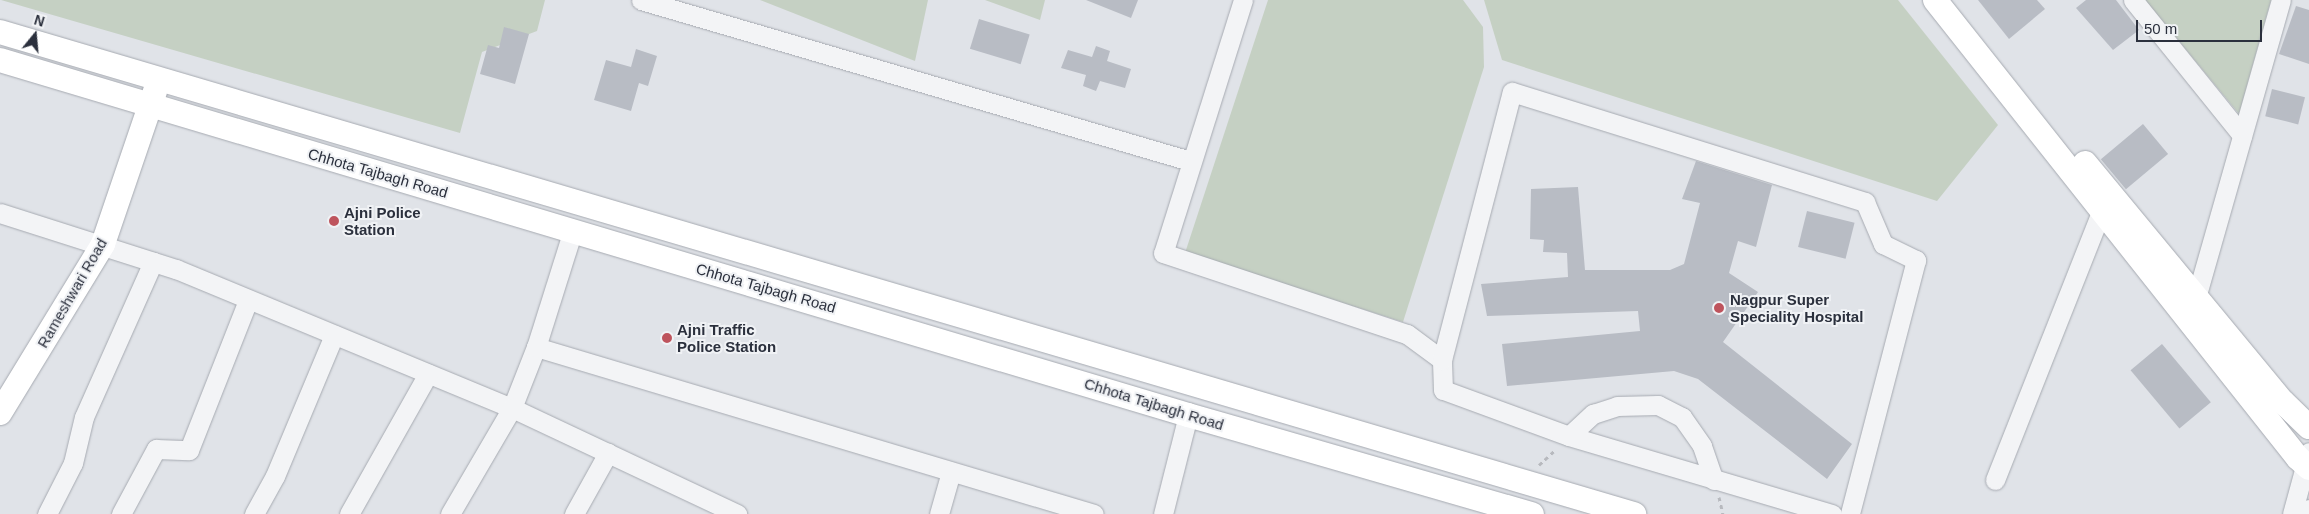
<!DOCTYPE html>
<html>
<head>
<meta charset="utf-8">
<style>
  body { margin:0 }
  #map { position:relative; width:2309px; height:514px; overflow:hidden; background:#e0e3e8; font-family:Arial,sans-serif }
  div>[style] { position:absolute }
  .green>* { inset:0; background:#c5d0c3 }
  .building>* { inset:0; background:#b8bcc4; transform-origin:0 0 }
  .path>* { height:3px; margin-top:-1.5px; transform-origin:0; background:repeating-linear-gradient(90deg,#b7b9be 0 4px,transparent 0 8px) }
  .roads { filter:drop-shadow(0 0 1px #a6aab1) drop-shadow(0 0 1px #a6aab1) }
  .minor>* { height:19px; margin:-9.5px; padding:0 9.5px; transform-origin:9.5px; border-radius:9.5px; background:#f3f4f6 }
  .major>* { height:24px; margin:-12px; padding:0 12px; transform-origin:12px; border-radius:12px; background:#fff }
  .dots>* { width:14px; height:14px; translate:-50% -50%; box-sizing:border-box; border:2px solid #f0f2f5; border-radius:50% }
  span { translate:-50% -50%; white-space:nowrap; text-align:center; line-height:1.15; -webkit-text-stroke:4px #f0f2f5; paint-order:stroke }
  .street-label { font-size:15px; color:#2b303d }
  .poi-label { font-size:15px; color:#2b303d; font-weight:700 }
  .left { translate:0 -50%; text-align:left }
  .north { position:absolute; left:10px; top:10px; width:50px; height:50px; -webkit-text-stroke:4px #f0f2f5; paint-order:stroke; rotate:17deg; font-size:14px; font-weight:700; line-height:20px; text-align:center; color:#2b303d }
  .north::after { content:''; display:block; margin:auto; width:18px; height:22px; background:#2b303d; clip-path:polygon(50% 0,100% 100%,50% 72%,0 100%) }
  .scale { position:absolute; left:2136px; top:20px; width:126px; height:22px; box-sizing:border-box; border:2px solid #2b303d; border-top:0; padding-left:6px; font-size:15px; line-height:18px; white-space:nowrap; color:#2b303d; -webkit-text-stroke:4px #f0f2f5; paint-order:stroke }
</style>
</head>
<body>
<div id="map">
  <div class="green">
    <div style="clip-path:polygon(1px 0,545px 0,537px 31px,482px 52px,460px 133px)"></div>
    <div style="clip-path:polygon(760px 0,928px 0,915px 61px)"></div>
    <div style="clip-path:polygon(985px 0,1045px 0,1040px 20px)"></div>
    <div style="clip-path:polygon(1268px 0,1463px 0,1483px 27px,1484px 67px,1403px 322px,1185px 253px)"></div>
    <div style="clip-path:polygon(1484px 0,1898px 0,1998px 125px,1937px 201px,1502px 60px)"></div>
    <div style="clip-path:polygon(2145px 0,2271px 0,2239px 114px)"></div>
  </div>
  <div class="building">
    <div style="clip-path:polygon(1086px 0,1138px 0,1131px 18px)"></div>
    <div style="clip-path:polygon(1978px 0,2037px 0,2045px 9px,2009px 39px)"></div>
    <div style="clip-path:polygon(2086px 0,2116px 0,2139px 30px,2113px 50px,2076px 8px)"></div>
    <div style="clip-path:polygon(2296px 6px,2309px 10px,2309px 64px,2279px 54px)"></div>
    <div style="left:979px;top:19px;width:53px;height:31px;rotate:17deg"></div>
    <div style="clip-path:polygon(504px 27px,529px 34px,515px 84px,480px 74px,488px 45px,499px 48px)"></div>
    <div style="clip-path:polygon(1096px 46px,1110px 51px,1107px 61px,1131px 69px,1125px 88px,1100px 81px,1096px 91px,1083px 86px,1086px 75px,1061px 68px,1068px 50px,1092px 57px)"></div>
    <div style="clip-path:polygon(636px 49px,657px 56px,648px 86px,639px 83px,631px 111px,594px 100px,606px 60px,631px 67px)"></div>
    <div style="left:2272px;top:89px;width:34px;height:28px;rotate:14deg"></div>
    <div style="left:2143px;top:124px;width:39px;height:55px;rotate:50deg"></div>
    <div style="clip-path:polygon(1696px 161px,1772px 185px,1756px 247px,1738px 241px,1729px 273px,1758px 292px,1723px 342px,1852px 444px,1827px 479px,1698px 379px,1674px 371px,1507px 386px,1502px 344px,1640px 331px,1638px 311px,1487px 316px,1481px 284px,1568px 277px,1567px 253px,1543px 252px,1544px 240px,1530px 239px,1531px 189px,1578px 187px,1585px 270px,1670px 270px,1684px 264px,1700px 203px,1682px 199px)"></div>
    <div style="left:1807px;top:211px;width:49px;height:37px;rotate:14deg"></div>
    <div style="left:2162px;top:344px;width:76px;height:41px;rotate:50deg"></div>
  </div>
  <div class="path">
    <div style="left:1539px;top:465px;width:23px;rotate:-43deg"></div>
    <div style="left:1719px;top:497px;width:17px;rotate:77deg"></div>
  </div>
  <div class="roads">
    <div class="minor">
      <div style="left:641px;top:0;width:572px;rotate:16.34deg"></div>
      <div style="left:1243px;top:0;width:265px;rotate:107.5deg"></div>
      <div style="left:1163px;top:253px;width:257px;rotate:18.4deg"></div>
      <div style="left:1407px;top:334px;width:44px;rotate:36.6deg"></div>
      <div style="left:2133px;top:0;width:174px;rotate:51.1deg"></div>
      <div style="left:0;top:213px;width:185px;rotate:17.7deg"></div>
      <div style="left:176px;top:269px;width:364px;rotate:22.5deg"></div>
      <div style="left:512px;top:408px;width:66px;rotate:-68.5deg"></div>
      <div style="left:573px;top:230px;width:123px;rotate:107.5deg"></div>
      <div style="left:536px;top:347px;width:582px;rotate:16.66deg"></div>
      <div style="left:2196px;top:298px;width:310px;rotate:-74.1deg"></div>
      <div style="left:1569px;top:436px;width:33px;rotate:-43deg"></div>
      <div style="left:1593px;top:414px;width:25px;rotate:-18deg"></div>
      <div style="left:1617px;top:406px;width:41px;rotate:-1.4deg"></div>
      <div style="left:1658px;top:405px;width:27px;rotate:27deg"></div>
      <div style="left:1682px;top:417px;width:35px;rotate:55deg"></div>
      <div style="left:1702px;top:446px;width:36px;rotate:71deg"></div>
      <div style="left:1995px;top:480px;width:290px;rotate:-68.4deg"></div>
      <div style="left:47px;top:514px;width:57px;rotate:-63deg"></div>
      <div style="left:73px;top:463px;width:47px;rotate:-76.6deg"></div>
      <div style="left:84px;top:417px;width:170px;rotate:-66deg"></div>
      <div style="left:121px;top:514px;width:74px;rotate:-61.7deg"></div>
      <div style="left:156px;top:449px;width:33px;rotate:2deg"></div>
      <div style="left:189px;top:450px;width:161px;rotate:-68.5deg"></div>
      <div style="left:254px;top:514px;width:43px;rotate:-61.1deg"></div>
      <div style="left:275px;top:476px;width:153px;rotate:-67.3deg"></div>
      <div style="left:349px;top:514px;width:161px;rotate:-60.6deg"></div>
      <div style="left:450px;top:514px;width:123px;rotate:-59.7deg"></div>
      <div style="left:512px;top:408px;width:249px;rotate:25.2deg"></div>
      <div style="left:574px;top:514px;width:70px;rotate:-60.9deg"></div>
      <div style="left:939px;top:514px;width:44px;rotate:-74.1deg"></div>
      <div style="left:1163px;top:514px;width:102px;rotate:-75.8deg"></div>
      <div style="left:1832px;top:514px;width:274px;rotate:-163.5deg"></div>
      <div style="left:1569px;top:436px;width:134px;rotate:-159.9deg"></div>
      <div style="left:1443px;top:390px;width:30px;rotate:-92deg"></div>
      <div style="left:1442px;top:360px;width:277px;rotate:-75.4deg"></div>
      <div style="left:1512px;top:92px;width:370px;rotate:17.3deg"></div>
      <div style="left:1865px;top:202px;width:46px;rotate:66.8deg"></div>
      <div style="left:1883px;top:244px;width:37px;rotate:26deg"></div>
      <div style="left:1916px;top:260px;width:262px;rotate:104.6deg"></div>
      <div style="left:2292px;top:514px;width:64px;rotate:-74.7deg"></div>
      <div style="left:2308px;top:514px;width:5px;rotate:-79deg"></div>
    </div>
    <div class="major">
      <div style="left:1935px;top:0;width:584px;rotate:51.6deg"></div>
      <div style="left:2298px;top:458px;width:15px;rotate:42deg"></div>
      <div style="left:0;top:32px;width:1704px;rotate:16.44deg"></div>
      <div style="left:0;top:60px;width:1240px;rotate:16.64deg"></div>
      <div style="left:1188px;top:415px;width:358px;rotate:16.1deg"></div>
      <div style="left:2085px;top:163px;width:310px;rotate:50.4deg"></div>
      <div style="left:2283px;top:402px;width:36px;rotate:44deg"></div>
      <div style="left:0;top:413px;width:198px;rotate:-58.6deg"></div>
      <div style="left:103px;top:244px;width:162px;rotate:-71.2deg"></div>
    </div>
  </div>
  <div class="dots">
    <div style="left:334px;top:221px;background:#be545d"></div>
    <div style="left:1719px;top:308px;background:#be545d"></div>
    <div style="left:667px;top:338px;background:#be545d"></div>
  </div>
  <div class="street-label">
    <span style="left:378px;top:173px;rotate:16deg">Chhota Tajbagh Road</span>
    <span style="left:766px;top:288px;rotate:16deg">Chhota Tajbagh Road</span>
    <span style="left:72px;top:293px;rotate:-60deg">Rameshwari Road</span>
    <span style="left:1154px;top:404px;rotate:17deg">Chhota Tajbagh Road</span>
  </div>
  <div class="poi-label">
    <span class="left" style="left:344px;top:221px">Ajni Police<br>Station</span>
    <span class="left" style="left:1730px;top:308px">Nagpur Super<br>Speciality Hospital</span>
    <span class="left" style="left:677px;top:338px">Ajni Traffic<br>Police Station</span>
  </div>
  <div class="north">N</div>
  <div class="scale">50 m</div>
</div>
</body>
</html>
